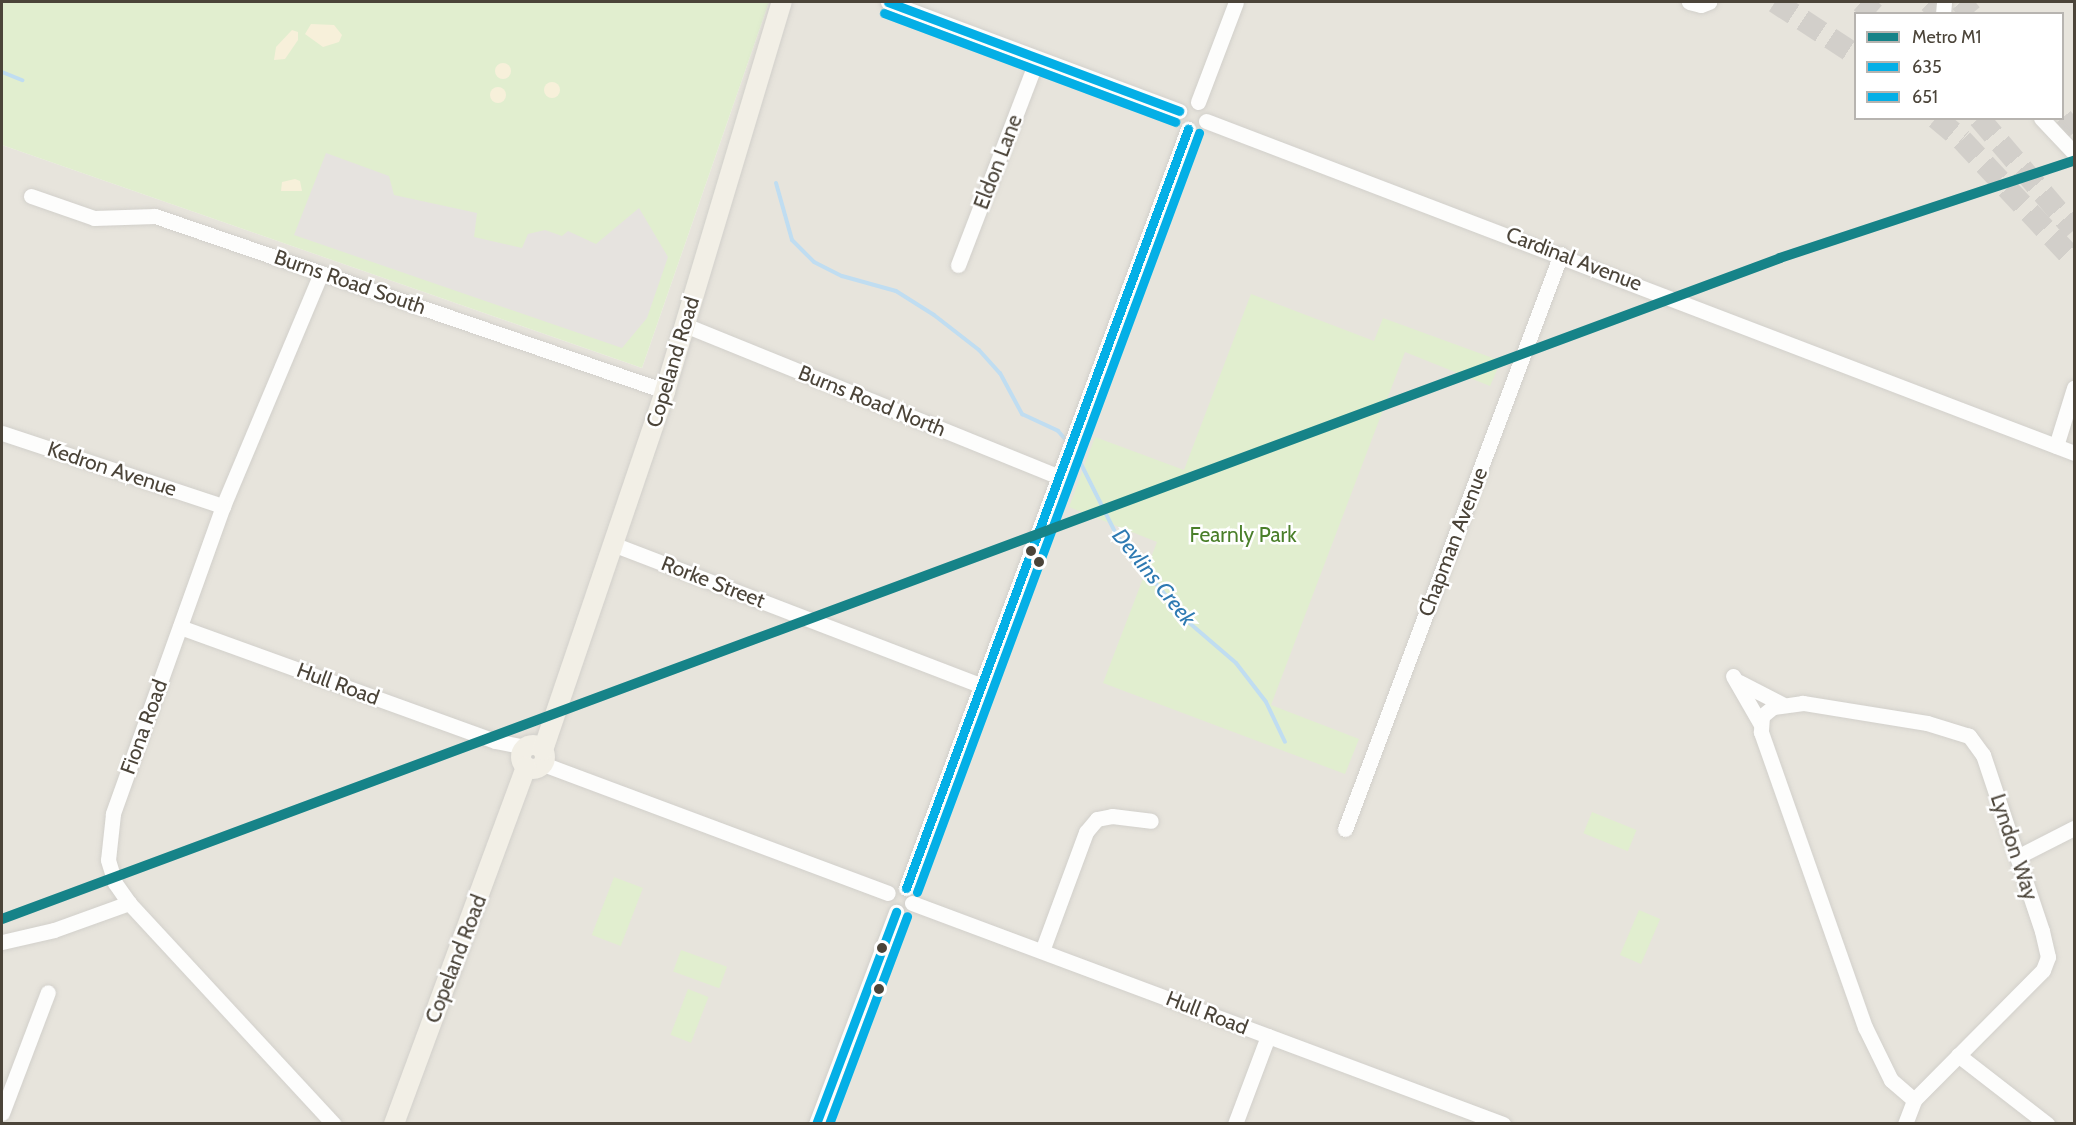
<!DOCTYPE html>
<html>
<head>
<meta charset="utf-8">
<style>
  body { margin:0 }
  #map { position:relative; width:2076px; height:1125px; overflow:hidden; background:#f4f2ee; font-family:Cabin,sans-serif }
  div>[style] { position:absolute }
  .residential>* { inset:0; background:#e7e4dc }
  .green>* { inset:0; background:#e1eecf; transform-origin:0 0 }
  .sand>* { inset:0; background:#f7f0da }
  .round { border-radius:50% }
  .parking>* { inset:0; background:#e6e3df }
  .stream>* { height:4px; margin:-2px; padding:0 2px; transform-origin:2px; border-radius:2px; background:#c0ddf1 }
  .highway-tunnel>* { height:22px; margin-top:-11px; transform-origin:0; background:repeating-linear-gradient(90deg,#d2cfca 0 22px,transparent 0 33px) }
  .roads { filter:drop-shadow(0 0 2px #d2d0cb) drop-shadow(0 0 2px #d2d0cb) }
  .minor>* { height:15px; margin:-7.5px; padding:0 7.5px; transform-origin:7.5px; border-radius:7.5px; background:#fdfdfc }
  .major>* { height:20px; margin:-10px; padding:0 10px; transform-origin:10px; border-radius:10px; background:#f2efe6 }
  .major>.ring { margin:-10px; padding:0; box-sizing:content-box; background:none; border:20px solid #f2efe6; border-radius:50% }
  .bus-1>* { height:9px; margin:-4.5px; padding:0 4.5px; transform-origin:4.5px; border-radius:4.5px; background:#04afe6 }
  .bus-2>* { height:9px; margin:-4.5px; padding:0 4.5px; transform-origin:4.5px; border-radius:4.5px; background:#04afe6 }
  .metro-1>* { height:10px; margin:-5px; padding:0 5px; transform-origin:5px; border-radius:5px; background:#168388 }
  .dots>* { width:16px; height:16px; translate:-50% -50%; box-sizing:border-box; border:3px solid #fff; border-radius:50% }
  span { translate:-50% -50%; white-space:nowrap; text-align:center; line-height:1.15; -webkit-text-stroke:5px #fff; paint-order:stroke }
  .street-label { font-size:21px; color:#4b4439 }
  .park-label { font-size:21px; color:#4a7f2a }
  .water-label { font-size:22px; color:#2e7ab2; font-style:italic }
  .frame { position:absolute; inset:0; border:3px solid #4b4439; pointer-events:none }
  .legend { position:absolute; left:1854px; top:12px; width:210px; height:108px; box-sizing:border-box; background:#fff; border:2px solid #b7b4b0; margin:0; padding:8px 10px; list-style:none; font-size:18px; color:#4b4439 }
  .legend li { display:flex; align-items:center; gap:12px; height:30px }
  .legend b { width:30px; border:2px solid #b7b4b0 }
</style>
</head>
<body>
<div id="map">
  <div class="residential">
    <div style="clip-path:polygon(evenodd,769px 2px,2074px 2px,2074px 1123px,2px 1124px,2px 145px,642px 368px,769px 2px,1856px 14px,2062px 14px,2062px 118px,1856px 118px,1856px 14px)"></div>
  </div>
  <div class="green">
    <div style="clip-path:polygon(2px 2px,769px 2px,642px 368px,2px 145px)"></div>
    <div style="clip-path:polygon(1251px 294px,1374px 341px,1383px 318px,1501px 361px,1490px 386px,1405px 352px,1271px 705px,1359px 739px,1345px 774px,1103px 683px,1157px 542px,1069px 507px,1095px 437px,1184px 470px)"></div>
    <div style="left:1592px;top:812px;width:48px;height:23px;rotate:22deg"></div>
    <div style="left:614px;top:877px;width:31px;height:62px;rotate:21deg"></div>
    <div style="left:1639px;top:910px;width:23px;height:49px;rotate:23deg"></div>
    <div style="left:681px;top:950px;width:49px;height:23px;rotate:20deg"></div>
    <div style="left:688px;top:989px;width:22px;height:49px;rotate:21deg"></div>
  </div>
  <div class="sand">
    <div style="clip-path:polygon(311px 24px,334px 25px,342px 35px,339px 42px,323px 47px,305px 34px)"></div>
    <div style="clip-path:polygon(292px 30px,298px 32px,298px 40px,285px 59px,274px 60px,276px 47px)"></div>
    <div class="round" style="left:495px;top:63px;width:16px;height:16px"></div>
    <div class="round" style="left:544px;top:82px;width:16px;height:16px"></div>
    <div class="round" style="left:490px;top:87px;width:16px;height:16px"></div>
    <div style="clip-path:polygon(295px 179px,300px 181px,302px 191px,281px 191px,282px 182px)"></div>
  </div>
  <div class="parking">
    <div style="clip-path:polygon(326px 153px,389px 176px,394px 195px,477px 213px,474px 237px,522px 248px,528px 234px,545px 230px,562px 236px,568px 231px,596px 244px,639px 208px,668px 257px,647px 318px,622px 348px,294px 235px)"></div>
  </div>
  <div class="stream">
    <div style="left:2px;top:72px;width:22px;rotate:22deg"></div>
    <div style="left:776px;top:183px;width:59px;rotate:74.3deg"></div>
    <div style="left:792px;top:240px;width:31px;rotate:45deg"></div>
    <div style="left:814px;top:262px;width:31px;rotate:27deg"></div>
    <div style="left:842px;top:276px;width:56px;rotate:15.5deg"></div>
    <div style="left:896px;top:291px;width:45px;rotate:32.3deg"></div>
    <div style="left:934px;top:315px;width:57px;rotate:37.9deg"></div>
    <div style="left:979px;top:350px;width:31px;rotate:48deg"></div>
    <div style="left:1000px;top:373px;width:47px;rotate:61.8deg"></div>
    <div style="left:1022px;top:414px;width:40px;rotate:25deg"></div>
    <div style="left:1058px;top:431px;width:13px;rotate:48deg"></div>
    <div style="left:1074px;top:450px;width:96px;rotate:63.4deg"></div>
    <div style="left:1117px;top:536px;width:109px;rotate:50.6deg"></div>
    <div style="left:1186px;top:620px;width:66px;rotate:40.7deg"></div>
    <div style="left:1236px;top:663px;width:49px;rotate:52.4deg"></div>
    <div style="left:1266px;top:702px;width:44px;rotate:64.6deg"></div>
  </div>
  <div class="highway-tunnel">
    <div style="left:1775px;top:2px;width:97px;rotate:33.2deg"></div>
    <div style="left:1861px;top:2px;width:18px;rotate:41deg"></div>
    <div style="left:1929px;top:2px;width:18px;rotate:43deg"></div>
    <div style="left:1961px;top:2px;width:16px;rotate:50deg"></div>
    <div style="left:1936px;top:118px;width:34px;rotate:40deg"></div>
    <div style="left:1962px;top:140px;width:164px;rotate:47deg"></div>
    <div style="left:1979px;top:118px;width:147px;rotate:49.7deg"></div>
    <div style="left:2062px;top:118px;width:19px;rotate:51deg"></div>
  </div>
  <div class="roads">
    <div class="minor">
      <div style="left:888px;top:2px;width:311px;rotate:20.5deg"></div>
      <div style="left:1689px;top:2px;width:12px;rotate:14deg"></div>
      <div style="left:1701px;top:5px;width:9px;rotate:-21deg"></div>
      <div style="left:1943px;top:14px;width:12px;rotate:-85deg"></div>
      <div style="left:1198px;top:102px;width:107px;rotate:-69.2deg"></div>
      <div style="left:2041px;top:118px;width:48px;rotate:46.7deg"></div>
      <div style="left:1206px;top:121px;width:929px;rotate:20.93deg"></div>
      <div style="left:31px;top:196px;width:67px;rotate:19.2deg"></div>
      <div style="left:94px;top:218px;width:61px;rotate:-1.9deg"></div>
      <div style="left:155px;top:216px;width:539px;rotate:18.94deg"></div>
      <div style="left:958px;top:265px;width:221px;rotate:-69deg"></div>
      <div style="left:321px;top:273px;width:253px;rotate:112.8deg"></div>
      <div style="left:223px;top:506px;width:327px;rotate:109.7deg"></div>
      <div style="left:113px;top:814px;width:46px;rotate:96.2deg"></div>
      <div style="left:108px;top:860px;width:24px;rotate:73deg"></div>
      <div style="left:115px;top:883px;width:24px;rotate:55deg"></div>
      <div style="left:129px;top:903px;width:301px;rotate:47.2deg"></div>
      <div style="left:685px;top:325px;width:404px;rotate:22.1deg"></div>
      <div style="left:2px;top:433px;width:233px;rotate:18.3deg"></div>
      <div style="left:2056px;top:446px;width:61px;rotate:-72.8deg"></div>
      <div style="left:615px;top:545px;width:391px;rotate:21deg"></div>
      <div style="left:180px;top:627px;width:335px;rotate:19.9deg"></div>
      <div style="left:495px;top:741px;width:33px;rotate:11deg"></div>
      <div style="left:1733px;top:676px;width:54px;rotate:60.1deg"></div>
      <div style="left:1739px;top:682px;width:48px;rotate:27.1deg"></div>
      <div style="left:543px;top:764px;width:368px;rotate:20.5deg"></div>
      <div style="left:1345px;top:829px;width:614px;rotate:-69.41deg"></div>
      <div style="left:2017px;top:857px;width:64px;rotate:-27deg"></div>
      <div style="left:906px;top:888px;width:810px;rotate:-69.62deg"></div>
      <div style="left:912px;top:903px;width:631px;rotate:20.5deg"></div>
      <div style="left:2px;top:942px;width:53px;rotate:-13deg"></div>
      <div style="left:54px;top:930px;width:80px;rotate:-19.8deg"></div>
      <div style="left:1042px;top:951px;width:127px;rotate:-69.7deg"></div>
      <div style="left:1086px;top:832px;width:17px;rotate:-50deg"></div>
      <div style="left:1097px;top:819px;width:15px;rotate:-11deg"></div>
      <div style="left:1112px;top:816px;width:39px;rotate:7deg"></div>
      <div style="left:1958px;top:1055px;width:113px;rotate:37.8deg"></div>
      <div style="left:2px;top:1113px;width:129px;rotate:-69.2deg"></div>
      <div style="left:816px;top:1124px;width:227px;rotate:-69.3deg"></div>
      <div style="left:1235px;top:1124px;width:94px;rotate:-69.4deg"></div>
      <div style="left:1905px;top:1124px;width:26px;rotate:-69deg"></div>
      <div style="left:1914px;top:1100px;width:183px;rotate:-45.2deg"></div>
      <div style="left:2043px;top:970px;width:14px;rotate:-69deg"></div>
      <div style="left:2048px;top:957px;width:27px;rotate:-103deg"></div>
      <div style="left:2042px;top:931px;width:186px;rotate:-108.5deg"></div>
      <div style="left:1983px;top:755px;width:24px;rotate:-126deg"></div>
      <div style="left:1969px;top:736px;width:44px;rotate:-162.8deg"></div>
      <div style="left:1927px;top:723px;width:126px;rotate:-170.8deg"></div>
      <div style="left:1803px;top:703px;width:30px;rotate:172deg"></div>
      <div style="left:1773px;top:707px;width:14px;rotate:141deg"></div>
      <div style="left:1762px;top:716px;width:16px;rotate:94deg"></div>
      <div style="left:1761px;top:732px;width:313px;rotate:70.6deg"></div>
      <div style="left:1865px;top:1027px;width:59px;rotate:63.9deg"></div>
      <div style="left:1891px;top:1080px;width:30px;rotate:41deg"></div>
    </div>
    <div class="major">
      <div class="ring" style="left:521px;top:745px;width:4px;height:4px"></div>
      <div style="left:543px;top:750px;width:379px;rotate:-71.2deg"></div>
      <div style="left:665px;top:391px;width:406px;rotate:-73.3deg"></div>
      <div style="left:394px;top:1124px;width:381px;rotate:-69.7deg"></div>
    </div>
  </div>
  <div class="bus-1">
    <div style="left:888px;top:2px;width:311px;rotate:20.5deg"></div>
    <div style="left:906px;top:888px;width:810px;rotate:-69.62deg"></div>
    <div style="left:816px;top:1124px;width:227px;rotate:-69.3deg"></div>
  </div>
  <div class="bus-2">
    <div style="left:884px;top:13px;width:311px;rotate:20.5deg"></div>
    <div style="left:917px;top:892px;width:810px;rotate:-69.62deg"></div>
    <div style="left:829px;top:1124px;width:222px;rotate:-69.4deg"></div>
  </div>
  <div class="metro-1">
    <div style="left:2px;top:919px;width:1897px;rotate:-20.39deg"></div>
    <div style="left:1780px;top:258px;width:310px;rotate:-18.3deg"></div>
  </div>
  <div class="dots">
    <div style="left:1031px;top:551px;background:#4b4439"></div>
    <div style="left:1039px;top:562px;background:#4b4439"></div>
    <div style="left:882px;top:948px;background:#4b4439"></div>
    <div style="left:879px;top:989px;background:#4b4439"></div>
  </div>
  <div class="street-label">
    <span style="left:998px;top:162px;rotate:-69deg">Eldon Lane</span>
    <span style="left:1574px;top:259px;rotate:21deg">Cardinal Avenue</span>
    <span style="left:350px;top:282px;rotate:19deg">Burns Road South</span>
    <span style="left:673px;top:362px;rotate:-73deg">Copeland Road</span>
    <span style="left:872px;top:401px;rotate:22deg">Burns Road North</span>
    <span style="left:112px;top:469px;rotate:18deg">Kedron Avenue</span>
    <span style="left:1453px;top:542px;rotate:-69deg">Chapman Avenue</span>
    <span style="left:713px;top:582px;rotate:21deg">Rorke Street</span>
    <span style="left:338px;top:684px;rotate:20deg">Hull Road</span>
    <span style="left:144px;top:727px;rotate:-70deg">Fiona Road</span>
    <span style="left:2014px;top:847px;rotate:72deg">Lyndon Way</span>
    <span style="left:456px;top:959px;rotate:-69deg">Copeland Road</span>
    <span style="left:1207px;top:1013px;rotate:21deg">Hull Road</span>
  </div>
  <div class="park-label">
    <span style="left:1243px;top:535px">Fearnly Park</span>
  </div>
  <div class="water-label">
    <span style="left:1154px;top:577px;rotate:51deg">Devlins Creek</span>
  </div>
  <div class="frame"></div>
  <ul class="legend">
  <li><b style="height:8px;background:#168388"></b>Metro M1</li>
  <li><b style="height:8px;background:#04afe6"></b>635</li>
  <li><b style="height:8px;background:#04afe6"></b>651</li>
  </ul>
</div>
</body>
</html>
